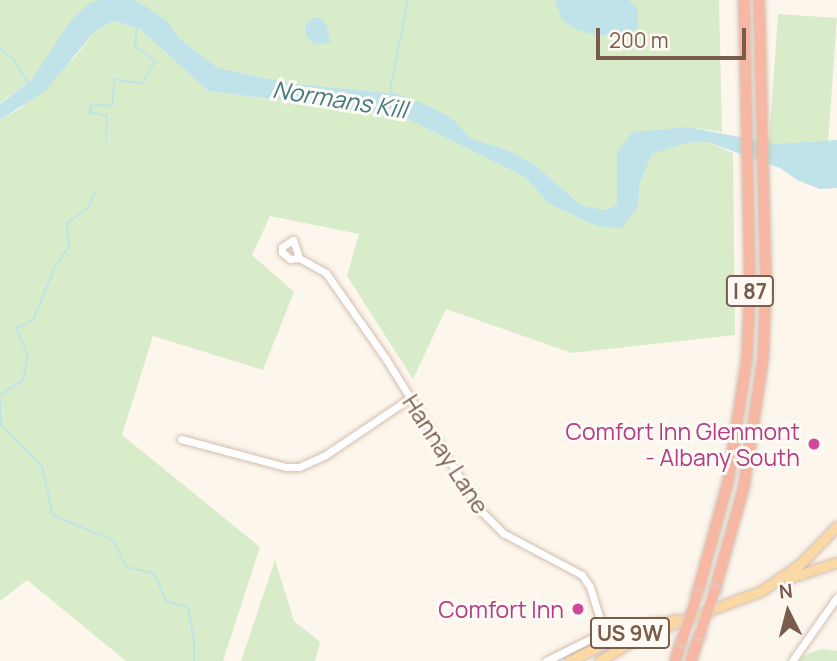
<!DOCTYPE html>
<html>
<head>
<meta charset="utf-8">
<style>
  body { margin:0 }
  #map { position:relative; width:837px; height:661px; overflow:hidden; background:#fdf6ec; font-family:Manrope,sans-serif }
  div>[style] { position:absolute }
  .green>* { inset:0; background:#d8ecc9; transform-origin:0 0 }
  .water>* { inset:0; background:#bfe3e8 }
  .stream>* { height:2px; margin:-1px; padding:0 1px; transform-origin:1px; border-radius:1px; background:#bfe3e8 }
  .roads { filter:drop-shadow(0 0 2px #d1beb0) drop-shadow(0 0 2px #d1beb0) }
  .minor>* { height:7px; margin:-3.5px; padding:0 3.5px; transform-origin:3.5px; border-radius:3.5px; background:#fff }
  .major>* { height:9px; margin:-4.5px; padding:0 4.5px; transform-origin:4.5px; border-radius:4.5px; background:#fbd9a5 }
  .highway>* { height:10px; margin:-5px; padding:0 5px; transform-origin:5px; border-radius:5px; background:#f7b7a3 }
  .bridges { filter:drop-shadow(0 0 2px #dad1cd) drop-shadow(0 0 2px #dad1cd) }
  .highway-bridge>* { height:10px; margin:-5px; padding:0 5px; transform-origin:5px; border-radius:5px; background:#f7b7a3 }
  .dots>* { width:19px; height:19px; translate:-50% -50%; box-sizing:border-box; border:4px solid #fffaf3; border-radius:50% }
  span { translate:-50% -50%; white-space:nowrap; text-align:center; line-height:1.15; -webkit-text-stroke:6px #fffaf3; paint-order:stroke }
  .shield-label span { padding:2px 5px; background:#fffaf3; border:2px solid; border-radius:5px; -webkit-text-stroke-width:0 }
  .shield-label { font-size:21px; color:#7a5c4d; font-weight:700 }
  .hotel-label { font-size:23px; color:#b23c85 }
  .right { translate:-100% -50%; text-align:right }
  .street-label { font-size:23px; color:#7a5c4d }
  .water-label { font-size:24px; color:#437c86; font-style:italic }
  .north { position:absolute; left:753px; top:577px; width:70px; height:70px; -webkit-text-stroke:5px #fffaf3; paint-order:stroke; rotate:354deg; font-size:19px; font-weight:700; line-height:28px; text-align:center; color:#7a5c4d }
  .north::after { content:''; display:block; margin:auto; width:24px; height:32px; background:#7a5c4d; clip-path:polygon(50% 0,100% 100%,50% 72%,0 100%) }
  .scale { position:absolute; left:596px; top:28px; width:150px; height:32px; box-sizing:border-box; border:4px solid #7a5c4d; border-top:0; padding-left:9px; font-size:21px; line-height:24px; white-space:nowrap; color:#7a5c4d; -webkit-text-stroke:5px #fffaf3; paint-order:stroke }
</style>
</head>
<body>
<div id="map">
  <div class="green">
    <div style="clip-path:polygon(0 0,99px 0,88px 4px,71px 20px,32px 79px,0 103px)"></div>
    <div style="clip-path:polygon(133px 0,719px 0,722px 132px,688px 127px,617px 154px,617px 205px,603px 210px,581px 205px,534px 164px,508px 150px,470px 139px,452px 118px,398px 94px,289px 83px,218px 68px,179px 38px,167px 21px)"></div>
    <div style="left:778px;top:14px;width:59px;height:130px;rotate:4deg"></div>
    <div style="clip-path:polygon(114px 21px,139px 28px,208px 91px,401px 116px,525px 177px,549px 204px,596px 226px,638px 207px,640px 183px,652px 153px,686px 143px,707px 142px,733px 153px,735px 335px,572px 353px,446px 309px,413px 379px,347px 276px,359px 234px,270px 216px,252px 255px,294px 292px,263px 370px,153px 336px,122px 435px,260px 547px,223px 661px,126px 661px,27px 580px,0 601px,0 120px,21px 108px,75px 57px,96px 30px)"></div>
    <div style="clip-path:polygon(275px 560px,294px 621px,320px 642px,315px 661px,241px 661px)"></div>
    <div style="clip-path:polygon(821px 649px,837px 651px,837px 661px,799px 661px,803px 656px)"></div>
  </div>
  <div class="water">
    <div style="clip-path:polygon(99px 0,133px 0,144px 5px,167px 21px,179px 38px,218px 68px,289px 83px,398px 94px,424px 104px,452px 118px,471px 139px,508px 150px,534px 164px,581px 205px,603px 210px,617px 205px,617px 154px,632px 132px,688px 127px,776px 144px,837px 140px,837px 188px,820px 189px,797px 180px,780px 168px,707px 142px,686px 143px,652px 154px,640px 183px,638px 207px,622px 228px,596px 226px,549px 204px,525px 177px,401px 116px,208px 91px,139px 28px,114px 21px,96px 30px,45px 91px,0 120px,0 104px,32px 79px,71px 20px,88px 4px)"></div>
    <div style="clip-path:polygon(555px 0,629px 0,638px 9px,638px 29px,620px 35px,596px 35px,577px 30px,562px 20px)"></div>
    <div style="clip-path:polygon(320px 17px,327px 26px,331px 43px,314px 44px,306px 36px,305px 25px,312px 18px)"></div>
  </div>
  <div class="stream">
    <div style="left:0;top:48px;width:17px;rotate:40deg"></div>
    <div style="left:13px;top:59px;width:27px;rotate:57deg"></div>
    <div style="left:392px;top:95px;width:10px;rotate:-96deg"></div>
    <div style="left:391px;top:85px;width:87px;rotate:-78.7deg"></div>
    <div style="left:106px;top:141px;width:25px;rotate:-88deg"></div>
    <div style="left:107px;top:116px;width:18px;rotate:-167deg"></div>
    <div style="left:89px;top:112px;width:9px;rotate:-69deg"></div>
    <div style="left:92px;top:104px;width:20px;rotate:6deg"></div>
    <div style="left:112px;top:106px;width:27px;rotate:-84deg"></div>
    <div style="left:115px;top:79px;width:27px;rotate:10deg"></div>
    <div style="left:142px;top:84px;width:26px;rotate:-61deg"></div>
    <div style="left:155px;top:61px;width:25px;rotate:-143deg"></div>
    <div style="left:135px;top:46px;width:19px;rotate:-84deg"></div>
    <div style="left:0;top:395px;width:27px;rotate:-33deg"></div>
    <div style="left:23px;top:380px;width:25px;rotate:-79deg"></div>
    <div style="left:28px;top:355px;width:30px;rotate:-114deg"></div>
    <div style="left:16px;top:328px;width:19px;rotate:-25deg"></div>
    <div style="left:33px;top:320px;width:57px;rotate:-67.5deg"></div>
    <div style="left:55px;top:267px;width:25px;rotate:-56deg"></div>
    <div style="left:69px;top:246px;width:23px;rotate:-95deg"></div>
    <div style="left:67px;top:223px;width:24px;rotate:-35deg"></div>
    <div style="left:87px;top:209px;width:19px;rotate:-65deg"></div>
    <div style="left:0;top:399px;width:26px;rotate:88deg"></div>
    <div style="left:1px;top:425px;width:59px;rotate:45.7deg"></div>
    <div style="left:42px;top:467px;width:49px;rotate:77.1deg"></div>
    <div style="left:53px;top:515px;width:66px;rotate:23.1deg"></div>
    <div style="left:114px;top:541px;width:29px;rotate:65deg"></div>
    <div style="left:126px;top:567px;width:29px;rotate:12deg"></div>
    <div style="left:154px;top:573px;width:30px;rotate:67deg"></div>
    <div style="left:166px;top:601px;width:23px;rotate:15deg"></div>
    <div style="left:188px;top:607px;width:34px;rotate:80deg"></div>
    <div style="left:194px;top:640px;width:21px;rotate:90deg"></div>
  </div>
  <div class="roads">
    <div class="minor">
      <div style="left:299px;top:258px;width:19px;rotate:-108deg"></div>
      <div style="left:293px;top:240px;width:13px;rotate:148deg"></div>
      <div style="left:282px;top:247px;width:5px;rotate:90deg"></div>
      <div style="left:282px;top:252px;width:11px;rotate:41deg"></div>
      <div style="left:290px;top:259px;width:9px;rotate:-6deg"></div>
      <div style="left:299px;top:258px;width:31px;rotate:29deg"></div>
      <div style="left:326px;top:273px;width:105px;rotate:55.1deg"></div>
      <div style="left:386px;top:359px;width:178px;rotate:58.1deg"></div>
      <div style="left:480px;top:510px;width:33px;rotate:45deg"></div>
      <div style="left:503px;top:533px;width:89px;rotate:28deg"></div>
      <div style="left:582px;top:575px;width:14px;rotate:56deg"></div>
      <div style="left:590px;top:587px;width:47px;rotate:72.7deg"></div>
      <div style="left:181px;top:439px;width:109px;rotate:14.9deg"></div>
      <div style="left:286px;top:467px;width:13px"></div>
      <div style="left:299px;top:467px;width:27px;rotate:-24deg"></div>
      <div style="left:324px;top:456px;width:104px;rotate:-34deg"></div>
      <div style="left:546px;top:661px;width:65px;rotate:-26.6deg"></div>
      <div style="left:604px;top:632px;width:57px;rotate:-11.1deg"></div>
      <div style="left:792px;top:661px;width:78px;rotate:-54.9deg"></div>
    </div>
    <div class="major">
      <div style="left:789px;top:578px;width:51px;rotate:-18.4deg"></div>
      <div style="left:569px;top:661px;width:55px;rotate:-26.1deg"></div>
      <div style="left:618px;top:637px;width:61px;rotate:-17.2deg"></div>
      <div style="left:599px;top:661px;width:49px;rotate:-30.8deg"></div>
      <div style="left:641px;top:636px;width:128px;rotate:-20.6deg"></div>
      <div style="left:761px;top:591px;width:47px;rotate:-34.7deg"></div>
      <div style="left:800px;top:564px;width:53px;rotate:-45.8deg"></div>
    </div>
    <div class="highway">
      <div style="left:715px;top:590px;width:108px;rotate:-74.4deg"></div>
      <div style="left:744px;top:486px;width:128px;rotate:-81.5deg"></div>
      <div style="left:763px;top:359px;width:74px;rotate:-87.7deg"></div>
      <div style="left:766px;top:285px;width:285px;rotate:-91.4deg"></div>
      <div style="left:697px;top:595px;width:117px;rotate:-74.7deg"></div>
      <div style="left:728px;top:482px;width:125px;rotate:-81.3deg"></div>
      <div style="left:747px;top:358px;width:73px;rotate:-87.6deg"></div>
      <div style="left:750px;top:285px;width:285px;rotate:-91.2deg"></div>
      <div style="left:675px;top:661px;width:22px;rotate:-72deg"></div>
      <div style="left:691px;top:661px;width:28px;rotate:-72deg"></div>
    </div>
  </div>
  <div class="bridges">
    <div class="highway-bridge">
      <div style="left:700px;top:634px;width:46px;rotate:-71.2deg"></div>
      <div style="left:682px;top:640px;width:47px;rotate:-71.6deg"></div>
    </div>
  </div>
  <div class="dots">
    <div style="left:814px;top:444px;background:#d1479c"></div>
    <div style="left:578px;top:609px;background:#d1479c"></div>
  </div>
  <div class="shield-label">
    <span style="left:750px;top:291px">I 87</span>
    <span style="left:630px;top:633px">US 9W</span>
  </div>
  <div class="hotel-label">
    <span class="right" style="left:800px;top:444px">Comfort Inn Glenmont<br>- Albany South</span>
    <span class="right" style="left:564px;top:609px">Comfort Inn</span>
  </div>
  <div class="street-label">
    <span style="left:446px;top:454px;rotate:57deg">Hannay Lane</span>
  </div>
  <div class="water-label">
    <span style="left:340px;top:99px;rotate:9deg">Normans Kill</span>
  </div>
  <div class="north">N</div>
  <div class="scale">200 m</div>
</div>
</body>
</html>
